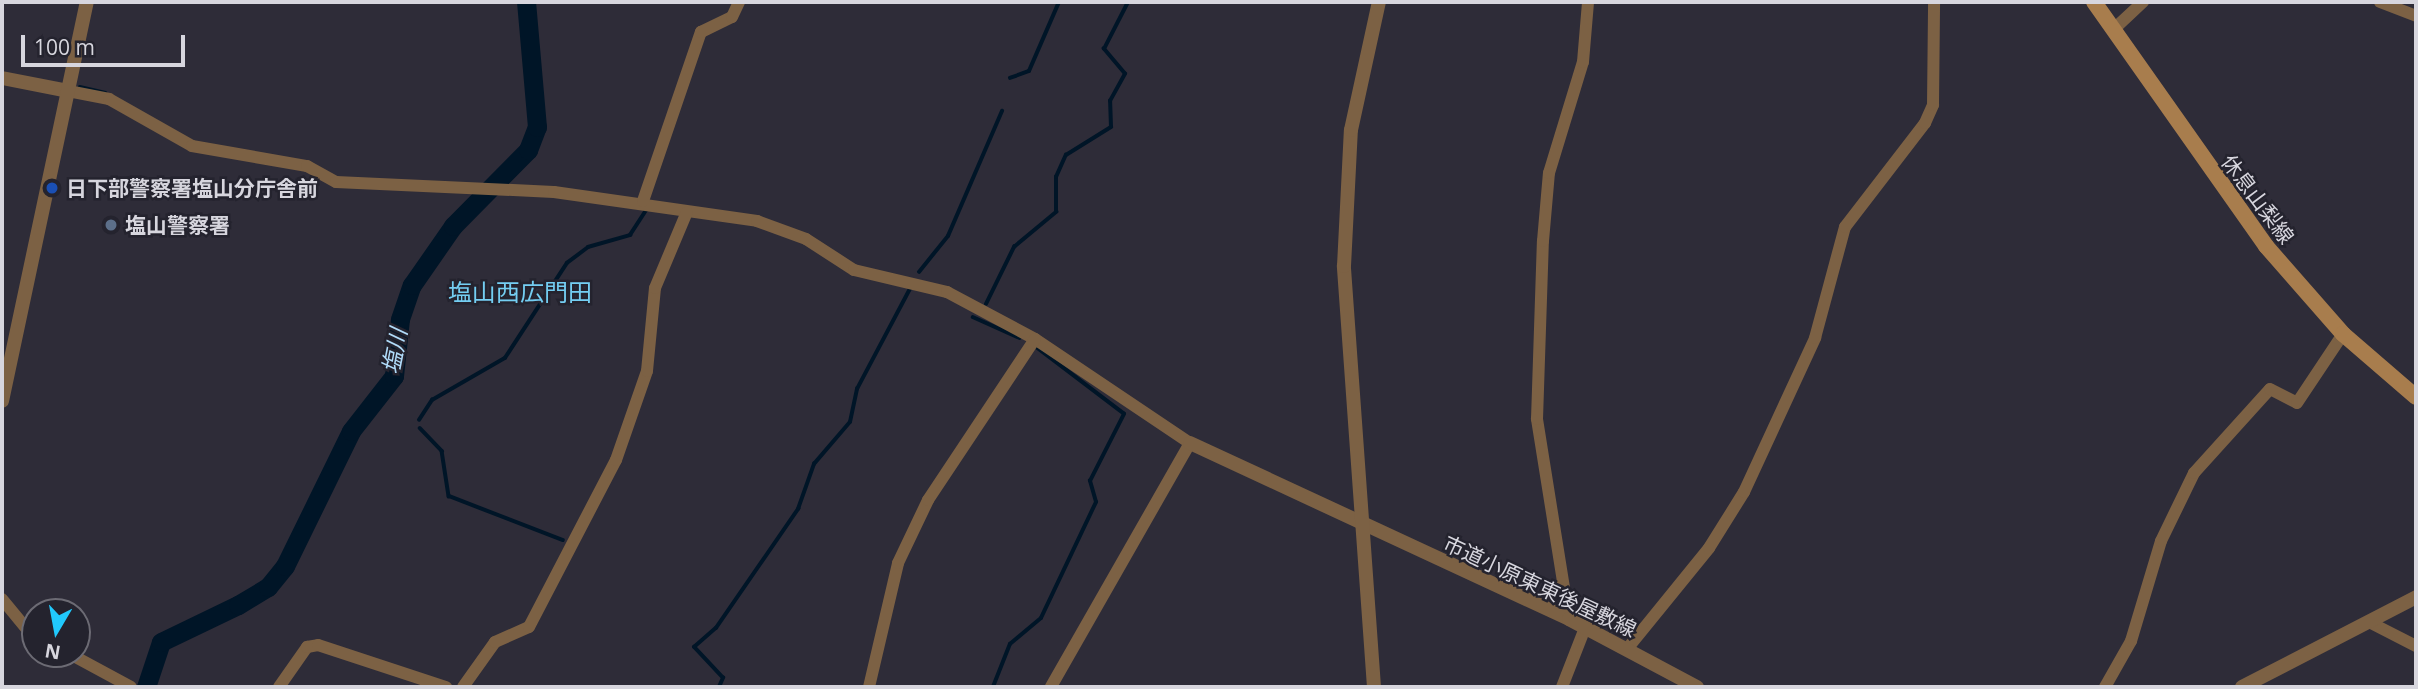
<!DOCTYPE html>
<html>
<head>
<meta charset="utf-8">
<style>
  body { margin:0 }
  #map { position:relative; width:2418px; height:689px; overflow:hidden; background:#2e2c38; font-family:"Open Sans","Noto Sans JP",sans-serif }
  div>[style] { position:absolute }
  .stream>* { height:3.5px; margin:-1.75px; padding:0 1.75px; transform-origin:1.75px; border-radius:1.75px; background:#001527 }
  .river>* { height:19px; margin:-9.5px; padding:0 9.5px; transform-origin:9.5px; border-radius:9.5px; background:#001527 }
  .minor>* { height:12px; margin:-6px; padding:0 6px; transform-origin:6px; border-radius:6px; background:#7c6144 }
  .tertiary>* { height:14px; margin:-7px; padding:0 7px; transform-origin:7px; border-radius:7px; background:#7c6144 }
  .secondary>* { height:16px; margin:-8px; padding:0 8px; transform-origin:8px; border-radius:8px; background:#a87d4d }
  .dots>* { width:19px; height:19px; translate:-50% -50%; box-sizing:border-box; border:4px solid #24232e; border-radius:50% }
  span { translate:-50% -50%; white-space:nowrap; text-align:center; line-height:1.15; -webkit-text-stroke:5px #24232e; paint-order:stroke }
  .poi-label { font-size:21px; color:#d7d6de; font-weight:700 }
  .left { translate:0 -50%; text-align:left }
  .street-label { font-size:21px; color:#d7d6de }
  .water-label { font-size:23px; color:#b0dbf9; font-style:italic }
  .quarter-label { font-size:24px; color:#74cef2 }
  .frame { position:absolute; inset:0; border:4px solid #d7d6de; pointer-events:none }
  .north { position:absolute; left:21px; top:598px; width:70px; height:70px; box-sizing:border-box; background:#24232e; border:2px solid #6c6b74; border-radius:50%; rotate:190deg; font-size:19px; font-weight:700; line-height:28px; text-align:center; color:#d7d6de }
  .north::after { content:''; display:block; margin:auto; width:24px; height:32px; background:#21c9fd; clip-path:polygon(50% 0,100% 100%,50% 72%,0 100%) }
  .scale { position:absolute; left:21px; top:35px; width:164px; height:32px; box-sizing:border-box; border:4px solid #d7d6de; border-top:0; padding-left:9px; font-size:21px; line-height:24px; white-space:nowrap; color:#d7d6de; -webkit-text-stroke:5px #24232e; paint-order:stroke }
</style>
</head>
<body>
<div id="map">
  <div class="stream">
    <div style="left:1010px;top:78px;width:20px;rotate:-20deg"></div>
    <div style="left:1029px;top:71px;width:75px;rotate:-66.5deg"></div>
    <div style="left:80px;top:87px;width:26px;rotate:13deg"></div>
    <div style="left:919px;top:272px;width:46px;rotate:-51.1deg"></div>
    <div style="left:948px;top:236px;width:136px;rotate:-66.6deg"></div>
    <div style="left:986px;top:304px;width:64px;rotate:-63.8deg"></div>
    <div style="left:1014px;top:247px;width:55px;rotate:-39.8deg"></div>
    <div style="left:1056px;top:212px;width:35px;rotate:-90deg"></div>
    <div style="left:1056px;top:177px;width:24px;rotate:-66deg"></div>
    <div style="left:1066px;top:155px;width:53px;rotate:-31.9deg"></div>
    <div style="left:1111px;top:127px;width:26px;rotate:-92deg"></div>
    <div style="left:1110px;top:101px;width:31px;rotate:-61deg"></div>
    <div style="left:1125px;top:74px;width:33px;rotate:-130deg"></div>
    <div style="left:1104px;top:49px;width:53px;rotate:-62.9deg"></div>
    <div style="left:973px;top:317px;width:51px;rotate:24.1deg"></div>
    <div style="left:419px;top:420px;width:24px;rotate:-57deg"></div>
    <div style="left:432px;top:400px;width:84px;rotate:-29.9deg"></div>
    <div style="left:505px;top:358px;width:113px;rotate:-56.9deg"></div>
    <div style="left:567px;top:263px;width:26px;rotate:-37deg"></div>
    <div style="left:588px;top:247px;width:44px;rotate:-15.9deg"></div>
    <div style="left:630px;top:235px;width:31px;rotate:-57deg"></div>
    <div style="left:420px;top:428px;width:32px;rotate:46deg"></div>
    <div style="left:442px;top:451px;width:46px;rotate:81.2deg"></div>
    <div style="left:449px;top:496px;width:122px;rotate:21.1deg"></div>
    <div style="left:719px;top:687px;width:10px;rotate:-66deg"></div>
    <div style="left:723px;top:678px;width:42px;rotate:-133.1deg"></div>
    <div style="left:694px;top:647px;width:29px;rotate:-41deg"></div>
    <div style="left:716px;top:628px;width:145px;rotate:-55.4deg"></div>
    <div style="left:798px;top:509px;width:48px;rotate:-70.4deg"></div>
    <div style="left:814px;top:464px;width:55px;rotate:-49.4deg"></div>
    <div style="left:850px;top:422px;width:34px;rotate:-78deg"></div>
    <div style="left:857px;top:389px;width:113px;rotate:-62.1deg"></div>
    <div style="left:993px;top:687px;width:46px;rotate:-68.4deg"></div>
    <div style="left:1010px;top:644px;width:40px;rotate:-40deg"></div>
    <div style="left:1041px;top:618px;width:128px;rotate:-64.6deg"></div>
    <div style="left:1096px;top:502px;width:22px;rotate:-106deg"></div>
    <div style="left:1090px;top:481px;width:75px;rotate:-63.1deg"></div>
    <div style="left:1124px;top:414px;width:114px;rotate:-142.8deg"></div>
  </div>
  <div class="river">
    <div style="left:146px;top:687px;width:47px;rotate:-71.6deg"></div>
    <div style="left:161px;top:642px;width:85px;rotate:-25.7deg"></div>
    <div style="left:238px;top:605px;width:35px;rotate:-31deg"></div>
    <div style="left:268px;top:587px;width:27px;rotate:-51deg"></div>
    <div style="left:285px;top:566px;width:150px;rotate:-63.9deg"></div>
    <div style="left:351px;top:431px;width:70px;rotate:-52deg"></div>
    <div style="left:394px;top:376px;width:57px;rotate:-84deg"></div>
    <div style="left:400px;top:319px;width:36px;rotate:-71deg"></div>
    <div style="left:412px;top:285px;width:72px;rotate:-55.2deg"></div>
    <div style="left:453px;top:226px;width:107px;rotate:-45.4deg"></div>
    <div style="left:528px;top:150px;width:25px;rotate:-69deg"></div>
    <div style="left:537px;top:127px;width:125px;rotate:-95deg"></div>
  </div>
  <div class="minor">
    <div style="left:2380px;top:2px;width:39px;rotate:21deg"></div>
    <div style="left:2114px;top:29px;width:40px;rotate:-43deg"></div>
    <div style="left:68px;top:91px;width:42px;rotate:11deg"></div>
    <div style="left:109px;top:99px;width:95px;rotate:29.5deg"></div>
    <div style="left:192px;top:146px;width:117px;rotate:9.9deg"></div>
    <div style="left:307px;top:166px;width:33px;rotate:29deg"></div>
    <div style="left:336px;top:182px;width:218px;rotate:2.6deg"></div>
    <div style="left:554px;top:192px;width:205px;rotate:8.1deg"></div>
    <div style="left:757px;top:221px;width:52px;rotate:20.2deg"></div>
    <div style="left:806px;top:239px;width:57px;rotate:32.9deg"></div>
    <div style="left:854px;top:270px;width:96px;rotate:13.3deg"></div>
    <div style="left:947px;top:292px;width:100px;rotate:28.1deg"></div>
    <div style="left:1035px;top:339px;width:187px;rotate:33.9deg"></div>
    <div style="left:1190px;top:443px;width:281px;rotate:119.7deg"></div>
    <div style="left:643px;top:201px;width:179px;rotate:-71.1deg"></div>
    <div style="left:701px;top:32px;width:34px;rotate:-26deg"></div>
    <div style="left:732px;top:17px;width:17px;rotate:-65deg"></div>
    <div style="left:2px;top:599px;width:52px;rotate:50.5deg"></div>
    <div style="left:1569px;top:619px;width:203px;rotate:-99.1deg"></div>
    <div style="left:1537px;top:419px;width:178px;rotate:-88.1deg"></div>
    <div style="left:1543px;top:241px;width:68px;rotate:-85deg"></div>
    <div style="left:1549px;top:173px;width:116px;rotate:-73deg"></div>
    <div style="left:1583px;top:62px;width:60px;rotate:-85.2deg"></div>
    <div style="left:2369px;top:622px;width:53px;rotate:27.1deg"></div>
    <div style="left:1627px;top:649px;width:130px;rotate:-50.9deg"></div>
    <div style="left:1709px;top:548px;width:66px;rotate:-58deg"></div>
    <div style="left:1744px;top:492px;width:170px;rotate:-65.2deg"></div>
    <div style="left:1815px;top:338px;width:115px;rotate:-74.9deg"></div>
    <div style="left:1845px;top:227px;width:131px;rotate:-52.4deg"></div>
    <div style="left:1925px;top:123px;width:20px;rotate:-66deg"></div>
    <div style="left:1933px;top:105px;width:103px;rotate:-89.4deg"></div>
    <div style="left:70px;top:654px;width:69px;rotate:28.4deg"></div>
    <div style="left:279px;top:687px;width:49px;rotate:-55deg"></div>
    <div style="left:307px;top:647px;width:11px;rotate:-10deg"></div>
    <div style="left:318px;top:645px;width:135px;rotate:18.2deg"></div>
    <div style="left:463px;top:687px;width:55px;rotate:-54.6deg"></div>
    <div style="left:495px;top:642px;width:37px;rotate:-24deg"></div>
    <div style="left:529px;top:627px;width:188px;rotate:-62.5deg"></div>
    <div style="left:616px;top:460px;width:94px;rotate:-70.8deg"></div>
    <div style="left:647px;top:371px;width:83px;rotate:-84.5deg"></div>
    <div style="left:655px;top:288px;width:82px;rotate:-67.2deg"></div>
    <div style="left:869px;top:687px;width:127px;rotate:-76.8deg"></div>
    <div style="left:898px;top:563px;width:70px;rotate:-64.5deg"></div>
    <div style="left:928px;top:500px;width:193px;rotate:-56.4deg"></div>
    <div style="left:1562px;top:687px;width:63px;rotate:-68.7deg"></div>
    <div style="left:2105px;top:687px;width:53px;rotate:-60.5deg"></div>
    <div style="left:2131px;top:641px;width:104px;rotate:-73.3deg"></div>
    <div style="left:2161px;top:541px;width:76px;rotate:-64.1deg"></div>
    <div style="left:2194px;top:473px;width:113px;rotate:-47.9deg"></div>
    <div style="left:2270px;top:389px;width:30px;rotate:27deg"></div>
    <div style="left:2297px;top:403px;width:83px;rotate:-56.3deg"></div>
  </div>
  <div class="tertiary">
    <div style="left:2px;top:78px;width:67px;rotate:11.1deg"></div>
    <div style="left:2px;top:401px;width:408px;rotate:-78deg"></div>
    <div style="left:1190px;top:443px;width:418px;rotate:24.9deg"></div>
    <div style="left:1569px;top:619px;width:145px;rotate:28deg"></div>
    <div style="left:1374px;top:687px;width:422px;rotate:-94.1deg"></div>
    <div style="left:1344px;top:266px;width:136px;rotate:-87.1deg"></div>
    <div style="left:1351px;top:130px;width:131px;rotate:-77.7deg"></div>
    <div style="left:2242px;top:687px;width:196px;rotate:-27.3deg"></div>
  </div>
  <div class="secondary">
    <div style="left:2094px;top:2px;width:299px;rotate:54.8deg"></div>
    <div style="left:2266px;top:246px;width:117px;rotate:48.8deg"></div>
    <div style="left:2343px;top:334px;width:96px;rotate:40.8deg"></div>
  </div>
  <div class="dots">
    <div style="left:52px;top:188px;background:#1a4fb4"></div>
    <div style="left:111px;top:225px;background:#5c6f8a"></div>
  </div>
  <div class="poi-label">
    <span class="left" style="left:66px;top:188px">日下部警察署塩山分庁舎前</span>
    <span class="left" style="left:125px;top:225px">塩山警察署</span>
  </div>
  <div class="street-label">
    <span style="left:2258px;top:199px;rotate:53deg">休息山梨線</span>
    <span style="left:1540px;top:586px;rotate:25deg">市道小原東東後屋敷線</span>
  </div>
  <div class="water-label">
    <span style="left:394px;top:351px;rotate:-79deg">塩川</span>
  </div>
  <div class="quarter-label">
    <span style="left:520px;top:292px">塩山西広門田</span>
  </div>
  <div class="frame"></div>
  <div class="north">N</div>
  <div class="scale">100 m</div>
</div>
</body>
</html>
